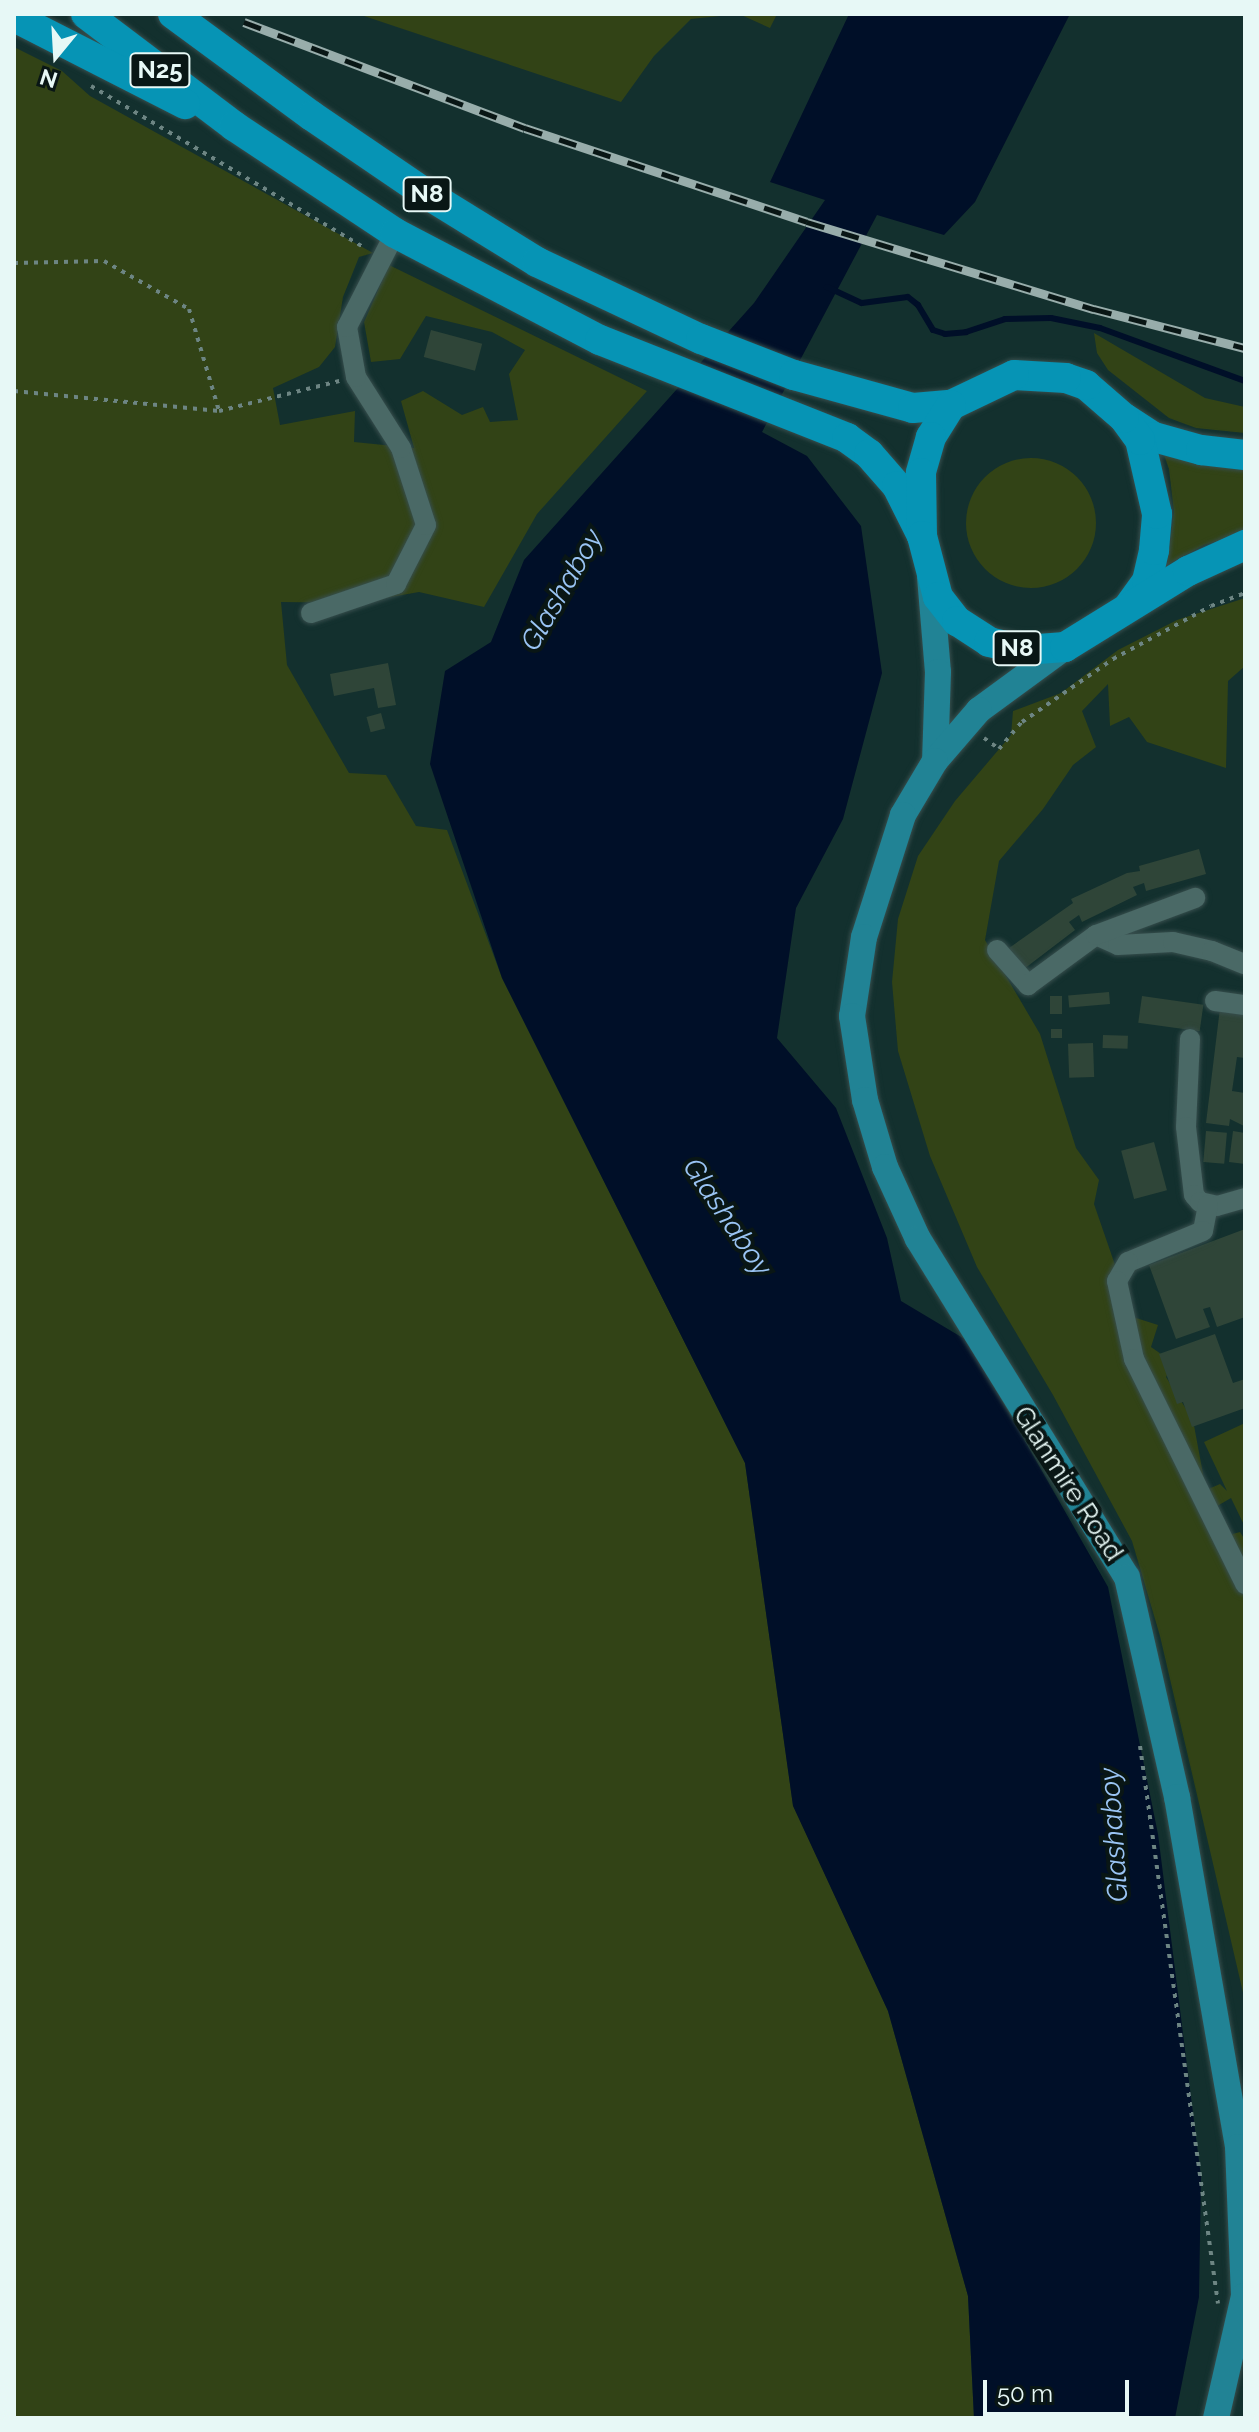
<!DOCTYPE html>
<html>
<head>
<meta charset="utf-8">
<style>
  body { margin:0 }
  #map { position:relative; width:1259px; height:2432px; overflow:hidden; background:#13302e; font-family:Raleway,sans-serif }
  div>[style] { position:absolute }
  .green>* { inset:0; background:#324316 }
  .round { border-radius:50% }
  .water>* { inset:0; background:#000f28 }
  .stream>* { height:6px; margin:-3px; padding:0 3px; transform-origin:3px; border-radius:3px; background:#000f28 }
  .building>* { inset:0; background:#2f4538; transform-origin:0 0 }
  .path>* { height:4px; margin-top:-2px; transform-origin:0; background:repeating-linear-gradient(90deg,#6d8583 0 4px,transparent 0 10px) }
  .roads { filter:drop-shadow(0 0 2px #374e4d) drop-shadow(0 0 2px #374e4d) }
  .minor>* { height:20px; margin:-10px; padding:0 10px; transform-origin:10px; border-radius:10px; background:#4a6966 }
  .major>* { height:26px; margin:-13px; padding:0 13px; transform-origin:13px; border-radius:13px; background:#218395 }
  .highway>* { height:30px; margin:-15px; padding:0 15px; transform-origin:15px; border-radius:15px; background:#0694b5 }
  .rail>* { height:9px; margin-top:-4.5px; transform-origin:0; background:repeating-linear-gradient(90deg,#091615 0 18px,#98adab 0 36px); box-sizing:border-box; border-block:2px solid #98adab }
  span { translate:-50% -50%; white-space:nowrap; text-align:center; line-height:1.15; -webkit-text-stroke:8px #091615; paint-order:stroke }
  .shield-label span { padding:2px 6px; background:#091615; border:2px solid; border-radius:6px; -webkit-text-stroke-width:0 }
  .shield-label { font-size:24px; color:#e7f8f6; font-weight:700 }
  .street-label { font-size:26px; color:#e7f8f6 }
  .water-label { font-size:28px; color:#9ac4f4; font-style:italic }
  .frame { position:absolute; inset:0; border:16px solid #e7f8f6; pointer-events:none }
  .north { position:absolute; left:16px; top:16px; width:80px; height:80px; -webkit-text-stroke:6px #091615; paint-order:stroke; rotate:198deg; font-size:22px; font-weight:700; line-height:32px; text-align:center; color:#e7f8f6 }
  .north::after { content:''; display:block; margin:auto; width:28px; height:36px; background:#e7f8f6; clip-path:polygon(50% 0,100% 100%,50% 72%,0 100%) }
  .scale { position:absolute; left:983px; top:2380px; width:146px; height:36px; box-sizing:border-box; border:4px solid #e7f8f6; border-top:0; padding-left:10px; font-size:24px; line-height:28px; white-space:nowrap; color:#e7f8f6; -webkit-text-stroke:6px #091615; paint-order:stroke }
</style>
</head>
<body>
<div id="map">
  <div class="green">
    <div style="clip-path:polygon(358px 14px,777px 14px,770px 28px,739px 14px,691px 19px,654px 56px,621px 102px)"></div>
    <div style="clip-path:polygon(14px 47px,62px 71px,90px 96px,373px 253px,359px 257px,343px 297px,335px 347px,319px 367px,273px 388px,280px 425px,355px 411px,354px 442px,414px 448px,401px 401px,423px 391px,462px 415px,483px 407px,490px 422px,518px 420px,509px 374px,525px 350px,492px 332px,426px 316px,400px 359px,371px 362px,364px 322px,389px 265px,647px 391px,537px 514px,484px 607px,419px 592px,357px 603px,281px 602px,287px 665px,349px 773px,386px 775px,416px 826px,447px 830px,502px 978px,745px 1463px,793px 1805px,888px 2011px,968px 2296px,974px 2418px,14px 2418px)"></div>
    <div style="clip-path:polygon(1094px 333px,1205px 398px,1245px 407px,1245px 433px,1196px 428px,1169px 418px,1108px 370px,1097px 353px)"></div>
    <div style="clip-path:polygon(1162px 449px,1245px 463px,1245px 532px,1204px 545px,1167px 565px,1174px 512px,1169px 469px)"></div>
    <div class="round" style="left:966px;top:458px;width:130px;height:130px"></div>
    <div style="clip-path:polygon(1245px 598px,1245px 666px,1228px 681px,1226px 768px,1147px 742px,1129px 717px,1110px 726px,1108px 684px,1082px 711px,1096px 747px,1073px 765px,1043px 809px,999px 861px,985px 940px,1040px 1034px,1076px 1148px,1099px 1180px,1094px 1204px,1133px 1317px,1158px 1325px,1151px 1347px,1174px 1363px,1166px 1377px,1193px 1420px,1206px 1490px,1220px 1484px,1227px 1491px,1204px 1442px,1245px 1423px,1245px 1527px,1231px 1498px,1212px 1509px,1218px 1538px,1240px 1532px,1245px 1540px,1245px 1560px,1237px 1566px,1245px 1577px,1245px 2001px,1160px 1636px,1132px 1541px,1053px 1395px,977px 1267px,930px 1156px,898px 1051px,892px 982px,898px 919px,918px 856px,955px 801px,1011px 735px,1013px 711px,1061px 693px,1118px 650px,1177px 620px)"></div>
  </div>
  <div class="water">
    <div style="clip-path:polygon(849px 14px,1070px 14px,975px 202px,944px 235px,877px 215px,762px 432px,807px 456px,861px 526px,882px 673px,843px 819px,796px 908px,777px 1038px,836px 1108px,887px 1238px,901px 1301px,968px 1341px,1108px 1587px,1158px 1834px,1201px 2177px,1199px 2297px,1175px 2418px,974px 2418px,968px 2296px,888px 2011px,793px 1806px,745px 1463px,502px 978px,430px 764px,445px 671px,491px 642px,524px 560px,754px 303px,825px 200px,770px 182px)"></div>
  </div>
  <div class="stream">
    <div style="left:827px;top:287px;width:38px;rotate:25deg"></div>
    <div style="left:862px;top:303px;width:46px;rotate:-7.4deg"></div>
    <div style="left:908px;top:297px;width:13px;rotate:39deg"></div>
    <div style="left:918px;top:305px;width:29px;rotate:59deg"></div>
    <div style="left:933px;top:330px;width:13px;rotate:18deg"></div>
    <div style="left:945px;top:334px;width:21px;rotate:-5deg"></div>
    <div style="left:966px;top:332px;width:41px;rotate:-18.4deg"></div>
    <div style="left:1005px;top:319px;width:46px;rotate:-1.2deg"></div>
    <div style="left:1051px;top:318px;width:50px;rotate:11.5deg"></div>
    <div style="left:1100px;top:328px;width:154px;rotate:20.1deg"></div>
  </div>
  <div class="building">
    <div style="left:431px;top:330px;width:53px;height:28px;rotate:15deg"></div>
    <div style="clip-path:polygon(388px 663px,396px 705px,378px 708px,374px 688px,334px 696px,330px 674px)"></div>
    <div style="left:381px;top:713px;width:16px;height:15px;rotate:75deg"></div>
    <div style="clip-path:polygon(1199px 849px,1206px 874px,1146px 891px,1144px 883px,1133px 887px,1137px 895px,1082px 922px,1079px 915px,1069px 922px,1075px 930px,1024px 969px,1009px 948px,1073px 903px,1071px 899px,1127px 873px,1140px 871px,1139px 866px)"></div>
    <div style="left:1109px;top:992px;width:12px;height:41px;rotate:85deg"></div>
    <div style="left:1050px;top:996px;width:12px;height:18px"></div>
    <div style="left:1142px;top:996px;width:62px;height:27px;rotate:8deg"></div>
    <div style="clip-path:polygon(1220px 1008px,1245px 1012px,1245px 1058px,1237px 1057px,1232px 1091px,1245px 1093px,1244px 1126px,1230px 1119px,1229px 1126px,1206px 1123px)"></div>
    <div style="left:1051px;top:1029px;width:11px;height:9px"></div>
    <div style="left:1103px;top:1035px;width:25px;height:13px;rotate:2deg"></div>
    <div style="left:1093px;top:1043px;width:34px;height:25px;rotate:88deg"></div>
    <div style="left:1206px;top:1131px;width:21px;height:31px;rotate:5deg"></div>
    <div style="clip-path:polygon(1233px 1131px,1245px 1133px,1245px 1164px,1229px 1162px)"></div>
    <div style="left:1154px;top:1142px;width:50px;height:34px;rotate:75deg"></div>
    <div style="clip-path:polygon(1245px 1229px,1245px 1317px,1217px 1327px,1210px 1307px,1203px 1309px,1210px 1327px,1176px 1339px,1149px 1265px)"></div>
    <div style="clip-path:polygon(1215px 1334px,1233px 1383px,1245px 1379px,1245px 1408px,1192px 1427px,1183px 1402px,1177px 1404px,1159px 1354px)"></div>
  </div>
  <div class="path">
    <div style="left:91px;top:86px;width:318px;rotate:30.6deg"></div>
    <div style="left:14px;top:263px;width:90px;rotate:-1.3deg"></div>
    <div style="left:104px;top:261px;width:98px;rotate:29.5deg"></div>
    <div style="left:189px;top:309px;width:106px;rotate:73.6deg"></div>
    <div style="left:14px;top:391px;width:206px;rotate:5.6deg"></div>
    <div style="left:219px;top:411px;width:124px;rotate:-14deg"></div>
    <div style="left:984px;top:738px;width:19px;rotate:36deg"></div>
    <div style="left:999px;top:749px;width:35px;rotate:-50deg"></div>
    <div style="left:1022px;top:722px;width:111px;rotate:-34.7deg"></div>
    <div style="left:1113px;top:659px;width:111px;rotate:-28.4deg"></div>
    <div style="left:1211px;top:606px;width:36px;rotate:-21deg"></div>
    <div style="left:1140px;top:1746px;width:563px;rotate:82.04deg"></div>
  </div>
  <div class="roads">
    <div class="minor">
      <div style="left:311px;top:613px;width:90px;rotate:-18.8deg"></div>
      <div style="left:396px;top:584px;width:66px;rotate:-63deg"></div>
      <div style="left:426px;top:525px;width:81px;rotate:-108deg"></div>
      <div style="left:401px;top:448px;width:84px;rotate:-122.4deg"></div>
      <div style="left:356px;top:377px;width:51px;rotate:-100.2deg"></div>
      <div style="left:347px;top:327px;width:106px;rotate:-62.9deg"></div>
      <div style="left:1096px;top:935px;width:24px;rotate:24deg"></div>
      <div style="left:1118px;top:945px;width:55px;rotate:-3.1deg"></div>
      <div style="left:1173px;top:942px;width:40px;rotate:13deg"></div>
      <div style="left:1212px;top:951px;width:35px;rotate:22deg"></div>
      <div style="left:997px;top:950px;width:47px;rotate:48.5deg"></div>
      <div style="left:1028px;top:985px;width:84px;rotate:-36.3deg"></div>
      <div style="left:1096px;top:935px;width:106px;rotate:-20.5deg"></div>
      <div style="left:1215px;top:1001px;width:30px;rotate:8deg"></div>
      <div style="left:1190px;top:1039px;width:88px;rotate:92.6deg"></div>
      <div style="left:1186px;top:1127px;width:68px;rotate:83.3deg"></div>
      <div style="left:1194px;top:1195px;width:9px;rotate:49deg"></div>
      <div style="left:1200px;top:1202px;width:17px;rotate:13deg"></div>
      <div style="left:1217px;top:1206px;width:29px;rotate:-16deg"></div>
      <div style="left:1208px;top:1205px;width:26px;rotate:101deg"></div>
      <div style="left:1203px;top:1231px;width:81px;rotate:157.5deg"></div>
      <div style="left:1128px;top:1262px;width:22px;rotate:120deg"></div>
      <div style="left:1117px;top:1281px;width:80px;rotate:77.7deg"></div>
      <div style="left:1134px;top:1359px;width:251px;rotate:63.7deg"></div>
    </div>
    <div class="major">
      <div style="left:930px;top:577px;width:95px;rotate:85.2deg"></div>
      <div style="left:938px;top:672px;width:89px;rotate:91.9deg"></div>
      <div style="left:1065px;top:647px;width:107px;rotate:143.8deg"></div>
      <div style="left:979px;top:710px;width:67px;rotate:130.8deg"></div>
      <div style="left:935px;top:761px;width:63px;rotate:120.7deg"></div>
      <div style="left:903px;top:815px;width:128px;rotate:107.7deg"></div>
      <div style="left:864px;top:937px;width:80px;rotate:98.6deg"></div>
      <div style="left:852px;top:1016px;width:85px;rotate:81.2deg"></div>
      <div style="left:865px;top:1100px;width:70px;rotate:73.4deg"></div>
      <div style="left:885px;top:1167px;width:79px;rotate:65.4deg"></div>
      <div style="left:918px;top:1239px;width:397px;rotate:58.3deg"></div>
      <div style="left:1127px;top:1577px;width:226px;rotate:77.2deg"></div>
      <div style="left:1177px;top:1797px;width:355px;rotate:80.1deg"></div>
      <div style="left:1238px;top:2147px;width:149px;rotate:87.7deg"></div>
      <div style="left:1244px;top:2296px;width:125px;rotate:102.9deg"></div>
    </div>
    <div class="highway">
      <div style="left:86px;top:14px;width:186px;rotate:37.1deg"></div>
      <div style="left:234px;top:126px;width:193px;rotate:33.6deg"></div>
      <div style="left:395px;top:233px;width:231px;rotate:27.6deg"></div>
      <div style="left:600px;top:340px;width:266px;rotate:21.6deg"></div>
      <div style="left:847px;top:438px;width:27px;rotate:36deg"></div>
      <div style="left:869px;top:454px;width:43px;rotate:48.8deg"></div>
      <div style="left:897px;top:486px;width:56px;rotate:63.4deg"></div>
      <div style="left:173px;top:14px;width:172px;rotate:36.3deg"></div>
      <div style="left:312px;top:116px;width:133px;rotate:34.3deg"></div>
      <div style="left:422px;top:191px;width:135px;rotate:31.7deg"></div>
      <div style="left:537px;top:262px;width:181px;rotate:25.2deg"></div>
      <div style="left:701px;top:339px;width:100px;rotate:21.2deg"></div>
      <div style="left:794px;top:375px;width:123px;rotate:15.5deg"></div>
      <div style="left:913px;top:408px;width:38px;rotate:-5deg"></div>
      <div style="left:14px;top:17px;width:192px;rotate:27deg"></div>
      <div style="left:1126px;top:419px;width:33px;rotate:33deg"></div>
      <div style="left:1154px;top:437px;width:49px;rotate:15.5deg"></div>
      <div style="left:1201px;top:450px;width:44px;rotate:6.5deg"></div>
      <div style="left:1129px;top:606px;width:31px;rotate:-54deg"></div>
      <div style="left:1147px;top:581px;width:32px;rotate:-77deg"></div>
      <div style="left:1154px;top:550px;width:36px;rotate:-85deg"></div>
      <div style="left:1157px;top:514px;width:76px;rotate:-102.9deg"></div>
      <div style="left:1140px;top:440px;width:27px;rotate:-126deg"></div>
      <div style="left:1124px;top:418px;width:50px;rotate:-139deg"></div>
      <div style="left:1086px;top:385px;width:21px;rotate:-161deg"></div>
      <div style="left:1066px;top:378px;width:52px;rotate:-176.7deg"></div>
      <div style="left:1014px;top:375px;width:70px;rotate:154.5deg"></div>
      <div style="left:951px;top:405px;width:38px;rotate:122deg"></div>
      <div style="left:931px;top:437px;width:37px;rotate:106deg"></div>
      <div style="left:921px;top:473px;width:63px;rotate:89.1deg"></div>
      <div style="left:922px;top:536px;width:63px;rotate:75.3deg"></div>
      <div style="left:938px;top:597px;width:31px;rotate:52deg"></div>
      <div style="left:957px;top:621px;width:38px;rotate:33deg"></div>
      <div style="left:989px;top:642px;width:37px;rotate:13deg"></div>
      <div style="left:1025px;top:650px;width:40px;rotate:-4.3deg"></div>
      <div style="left:1065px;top:647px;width:145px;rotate:-31.7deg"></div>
      <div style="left:1188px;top:571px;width:63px;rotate:-24.5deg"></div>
    </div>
  </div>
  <div class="rail">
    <div style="left:244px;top:22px;width:300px;rotate:20.7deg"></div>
    <div style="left:525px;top:128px;width:297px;rotate:18.4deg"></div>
    <div style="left:807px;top:222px;width:300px;rotate:16.9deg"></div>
    <div style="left:1094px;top:309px;width:156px;rotate:14.5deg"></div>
  </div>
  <div class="shield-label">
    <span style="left:160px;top:70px">N25</span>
    <span style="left:427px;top:194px">N8</span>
    <span style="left:1017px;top:648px">N8</span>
  </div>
  <div class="street-label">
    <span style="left:1068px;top:1484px;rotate:57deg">Glanmire Road</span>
  </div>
  <div class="water-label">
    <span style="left:562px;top:590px;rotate:-60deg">Glashaboy</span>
    <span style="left:727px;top:1217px;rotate:56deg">Glashaboy</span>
    <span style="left:1114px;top:1835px;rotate:-94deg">Glashaboy</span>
  </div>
  <div class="frame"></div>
  <div class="north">N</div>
  <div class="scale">50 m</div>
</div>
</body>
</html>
